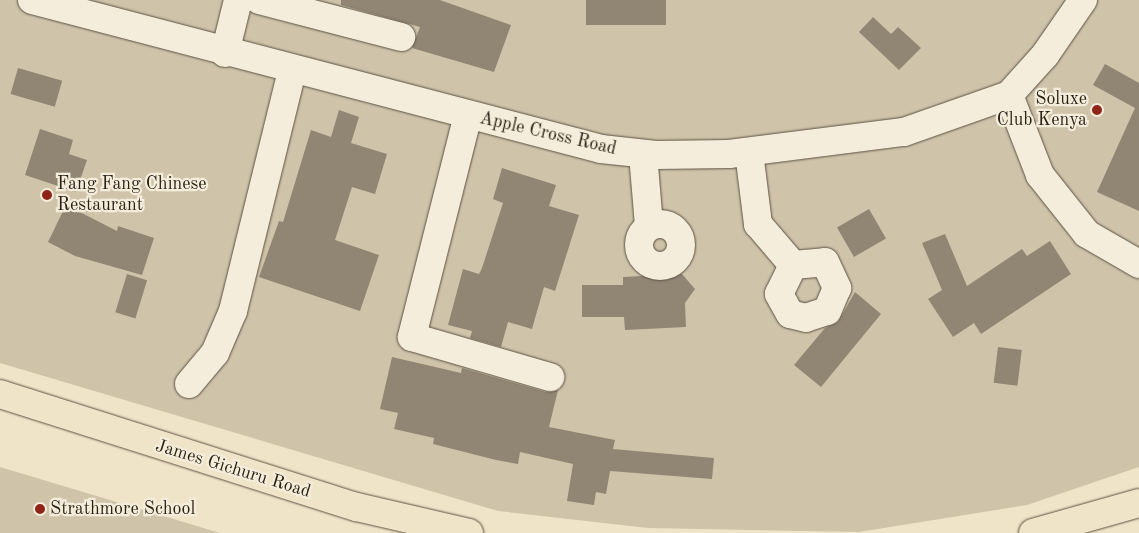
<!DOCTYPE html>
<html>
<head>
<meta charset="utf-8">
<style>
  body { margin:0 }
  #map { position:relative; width:1139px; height:533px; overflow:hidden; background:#f0e4c8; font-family:"Old Standard TT",serif }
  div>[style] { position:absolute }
  .green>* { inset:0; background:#cfc3aa }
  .building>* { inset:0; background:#918673; transform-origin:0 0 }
  .roads { filter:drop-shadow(0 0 1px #5c5243) drop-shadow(0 0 1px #5c5243) }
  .minor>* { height:28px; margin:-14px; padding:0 14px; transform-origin:14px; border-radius:14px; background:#f5eddb }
  .minor>.ring { margin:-14px; padding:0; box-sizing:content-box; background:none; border:28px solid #f5eddb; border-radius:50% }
  .major>* { height:28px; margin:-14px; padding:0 14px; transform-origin:14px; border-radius:14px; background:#f0e4c8 }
  .dots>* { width:14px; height:14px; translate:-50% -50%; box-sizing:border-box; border:2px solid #f5eddb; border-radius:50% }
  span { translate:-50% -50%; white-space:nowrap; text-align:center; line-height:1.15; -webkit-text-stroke:4.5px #f5eddb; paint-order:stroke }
  .poi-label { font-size:18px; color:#2b2117 }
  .right { translate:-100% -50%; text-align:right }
  .left { translate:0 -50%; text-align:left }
  .street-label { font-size:18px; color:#2b2117 }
</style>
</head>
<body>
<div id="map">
  <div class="green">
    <div style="clip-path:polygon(0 0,1139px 0,1139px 467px,1027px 505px,859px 532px,648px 528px,498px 511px,0 363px)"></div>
    <div style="clip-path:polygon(0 467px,220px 533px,0 533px)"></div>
  </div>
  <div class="building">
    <div style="clip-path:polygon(341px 0,440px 0,511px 25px,494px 72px,412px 48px,420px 27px,341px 5px)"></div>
    <div style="left:586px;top:0;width:80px;height:25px"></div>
    <div style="clip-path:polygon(873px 17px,891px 34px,898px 27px,921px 48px,899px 70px,859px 32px)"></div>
    <div style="clip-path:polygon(1105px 64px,1139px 83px,1139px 211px,1097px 192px,1135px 108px,1093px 85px)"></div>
    <div style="left:18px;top:68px;width:46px;height:27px;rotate:16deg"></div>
    <div style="clip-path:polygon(339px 110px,359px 117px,351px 143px,387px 154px,375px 194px,352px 187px,335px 240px,379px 255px,360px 311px,259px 277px,279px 221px,283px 222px,311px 130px,331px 137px)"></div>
    <div style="clip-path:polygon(40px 129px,73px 140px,69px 154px,87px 160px,76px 192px,25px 175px)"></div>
    <div style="clip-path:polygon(502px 168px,556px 185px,549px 206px,579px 215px,555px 291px,544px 287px,532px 329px,508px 322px,501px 347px,470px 338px,472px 331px,448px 325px,463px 269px,479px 274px,482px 268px,503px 203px,493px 199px)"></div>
    <div style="clip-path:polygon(66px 205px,117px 231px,118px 226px,154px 238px,142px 275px,75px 256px,48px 242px)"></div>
    <div style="left:869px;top:209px;width:34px;height:37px;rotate:60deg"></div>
    <div style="clip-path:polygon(945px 234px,967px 286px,1022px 249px,1027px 256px,1050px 241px,1071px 274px,981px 334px,974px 323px,953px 337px,928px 299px,942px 290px,922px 243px)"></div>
    <div style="left:127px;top:274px;width:21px;height:40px;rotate:17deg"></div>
    <div style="clip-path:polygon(682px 274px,695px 289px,685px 303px,686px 327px,625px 330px,624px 317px,582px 317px,582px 285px,623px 285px,623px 277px)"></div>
    <div style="clip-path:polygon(855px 292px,881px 314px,821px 387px,794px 365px,825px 328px,838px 322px)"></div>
    <div style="left:998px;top:347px;width:24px;height:36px;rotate:7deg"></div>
    <div style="clip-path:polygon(392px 357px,461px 373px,462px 368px,546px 392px,558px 390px,549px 427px,615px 440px,613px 449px,714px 458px,712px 479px,610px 471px,606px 494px,596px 492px,594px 505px,567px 501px,573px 464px,520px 452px,518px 464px,496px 460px,433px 444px,434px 438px,394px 429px,398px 413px,380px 409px)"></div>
  </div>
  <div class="roads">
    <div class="minor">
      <div style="left:32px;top:0;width:588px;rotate:14.67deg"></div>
      <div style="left:601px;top:149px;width:55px;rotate:6.2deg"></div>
      <div style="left:656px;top:155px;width:73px;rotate:-0.8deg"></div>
      <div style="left:729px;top:154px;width:176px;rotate:-7.2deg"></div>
      <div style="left:904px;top:132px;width:111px;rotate:-19.4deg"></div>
      <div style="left:1009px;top:95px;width:54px;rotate:-48deg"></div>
      <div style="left:1045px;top:55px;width:67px;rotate:-55.4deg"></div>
      <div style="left:259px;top:0;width:147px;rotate:14.6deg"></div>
      <div style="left:225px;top:53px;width:55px;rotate:-76.2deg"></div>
      <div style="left:1009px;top:95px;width:86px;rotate:68.8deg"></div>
      <div style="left:1040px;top:175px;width:75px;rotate:51.5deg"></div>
      <div style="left:1087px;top:234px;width:60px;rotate:30deg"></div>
      <div style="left:468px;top:115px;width:229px;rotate:104.2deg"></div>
      <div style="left:412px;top:337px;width:144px;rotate:16.2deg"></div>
      <div style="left:749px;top:152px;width:73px;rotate:82.9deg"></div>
      <div style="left:758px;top:224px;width:54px;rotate:49.5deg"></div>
      <div style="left:793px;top:265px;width:32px;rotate:-5deg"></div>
      <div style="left:825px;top:262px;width:29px;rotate:65deg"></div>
      <div style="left:837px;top:288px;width:25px;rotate:113deg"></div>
      <div style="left:827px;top:311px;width:22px;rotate:162deg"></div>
      <div style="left:806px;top:318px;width:16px;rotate:-166deg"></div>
      <div style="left:790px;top:314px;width:23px;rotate:-119deg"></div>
      <div style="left:779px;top:294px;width:32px;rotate:-64deg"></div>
      <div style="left:643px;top:154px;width:72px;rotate:85.2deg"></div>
      <div class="ring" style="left:639px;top:224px;width:14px;height:14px"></div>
      <div style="left:189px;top:384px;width:40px;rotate:-50deg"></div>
      <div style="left:215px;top:353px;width:46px;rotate:-66.8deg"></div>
      <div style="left:233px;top:311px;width:248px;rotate:-76.2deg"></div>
    </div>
    <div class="major">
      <div style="left:0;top:394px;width:374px;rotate:17.6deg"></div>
      <div style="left:357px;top:507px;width:115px;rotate:13.1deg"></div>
      <div style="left:1033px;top:533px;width:110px;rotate:-15.8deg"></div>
    </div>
  </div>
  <div class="dots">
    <div style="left:1097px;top:110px;background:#8f2418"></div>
    <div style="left:47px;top:195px;background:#8f2418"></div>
    <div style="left:40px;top:509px;background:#8f2418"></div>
  </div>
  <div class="poi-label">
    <span class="right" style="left:1087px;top:110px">Soluxe<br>Club Kenya</span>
    <span class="left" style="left:57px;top:195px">Fang Fang Chinese<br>Restaurant</span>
    <span class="left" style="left:50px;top:509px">Strathmore School</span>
  </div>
  <div class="street-label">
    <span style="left:548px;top:134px;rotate:13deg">Apple Cross Road</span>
    <span style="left:233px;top:469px;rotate:17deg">James Gichuru Road</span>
  </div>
</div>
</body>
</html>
